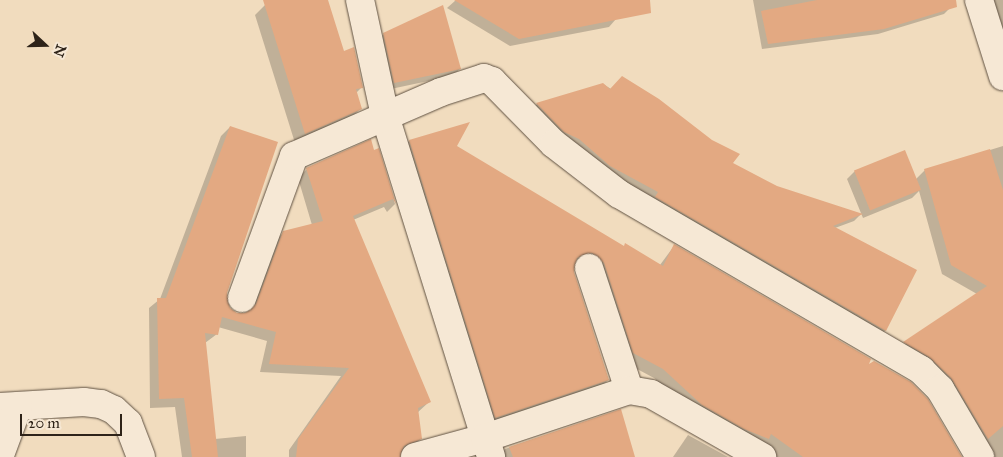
<!DOCTYPE html>
<html>
<head>
<meta charset="utf-8">
<style>
  body { margin:0 }
  #map { position:relative; width:1003px; height:457px; overflow:hidden; background:#f1dcbe; font-family:"IM FELL Great Primer",serif }
  div>[style] { position:absolute }
  .shadow>* { inset:0; background:#0003 }
  .building>* { inset:0; background:#e3a982; transform-origin:0 0 }
  .roads { filter:drop-shadow(0 0 1px #5f5142) drop-shadow(0 0 1px #5f5142) }
  .minor>* { height:28px; margin:-14px; padding:0 14px; transform-origin:14px; border-radius:14px; background:#f6e8d5 }
  span { translate:-50% -50%; white-space:nowrap; text-align:center; line-height:1.15; -webkit-text-stroke:5px #f6e8d5; paint-order:stroke }
  .north { position:absolute; left:20px; top:20px; width:50px; height:50px; -webkit-text-stroke:4px #f6e8d5; paint-order:stroke; rotate:111deg; font-size:14px; font-weight:700; line-height:20px; text-align:center; color:#2e2319 }
  .north::after { content:''; display:block; margin:auto; width:18px; height:22px; background:#2e2319; clip-path:polygon(50% 0,100% 100%,50% 72%,0 100%) }
  .scale { position:absolute; left:20px; top:414px; width:102px; height:22px; box-sizing:border-box; border:2px solid #2e2319; border-top:0; padding-left:6px; font-size:15px; line-height:18px; white-space:nowrap; color:#2e2319; -webkit-text-stroke:4px #f6e8d5; paint-order:stroke }
</style>
</head>
<body>
<div id="map">
  <div class="shadow">
    <div style="clip-path:polygon(282px 0,327px 0,343px 53px,362px 87px,356px 93px,360px 109px,350px 119px,295px 143px,255px 15px,265px 5px)"></div>
    <div style="clip-path:polygon(456px 0,613px 0,616px 19px,609px 27px,510px 46px,447px 8px)"></div>
    <div style="clip-path:polygon(753px 0,947px 0,950px 8px,944px 14px,878px 34px,762px 49px)"></div>
    <div style="clip-path:polygon(993px 0,1003px 0,1003px 38px)"></div>
    <div style="clip-path:polygon(384px 34px,460px 69px,452px 76px,386px 90px,376px 42px)"></div>
    <div style="clip-path:polygon(603px 84px,732px 164px,776px 187px,861px 214px,854px 221px,835px 228px,915px 270px,885px 331px,877px 338px,602px 174px,529px 112px,537px 104px)"></div>
    <div style="clip-path:polygon(230px 127px,226px 293px,229px 308px,237px 314px,249px 312px,274px 242px,284px 232px,312px 225px,298px 178px,307px 169px,378px 150px,395px 204px,387px 212px,384px 207px,353px 220px,429px 402px,417px 413px,421px 438px,412px 448px,399px 453px,399px 457px,289px 457px,289px 450px,341px 376px,260px 372px,267px 341px,218px 327px,217px 334px,205px 343px,215px 439px,246px 436px,246px 457px,182px 457px,175px 407px,150px 408px,149px 308px,160px 299px,221px 136px)"></div>
    <div style="clip-path:polygon(409px 141px,455px 146px,623px 247px,660px 265px,674px 246px,865px 368px,960px 457px,763px 457px,693px 414px,654px 378px,624px 362px,582px 261px,575px 264px,573px 272px,608px 380px,599px 389px,486px 426px,400px 150px)"></div>
    <div style="clip-path:polygon(1003px 146px,1003px 457px,984px 457px,895px 351px,977px 294px,942px 274px,919px 191px,912px 198px,863px 218px,847px 179px,855px 171px,916px 179px,925px 170px)"></div>
    <div style="clip-path:polygon(620px 411px,634px 457px,497px 457px,505px 449px)"></div>
    <div style="clip-path:polygon(688px 435px,728px 457px,673px 457px)"></div>
  </div>
  <div class="building">
    <div style="clip-path:polygon(263px 0,328px 0,344px 51px,354px 47px,363px 88px,356px 89px,362px 109px,305px 134px)"></div>
    <div style="clip-path:polygon(454px 0,650px 0,651px 13px,519px 39px)"></div>
    <div style="clip-path:polygon(817px 0,956px 0,957px 7px,884px 29px,768px 44px,761px 11px)"></div>
    <div style="clip-path:polygon(443px 5px,461px 69px,394px 83px,383px 33px)"></div>
    <div style="clip-path:polygon(622px 76px,659px 99px,712px 140px,740px 154px,733px 163px,777px 186px,863px 214px,833px 226px,917px 270px,886px 331px,655px 197px,658px 192px,610px 166px,579px 139px,564px 132px,536px 103px,603px 83px,610px 89px)"></div>
    <div style="clip-path:polygon(470px 122px,457px 146px,624px 246px,625px 243px,663px 266px,674px 244px,871px 359px,869px 364px,874px 361px,911px 382px,928px 399px,962px 457px,803px 457px,771px 434px,769px 439px,744px 429px,702px 405px,663px 369px,633px 353px,604px 263px,592px 253px,577px 258px,574px 272px,609px 380px,495px 418px,409px 140px)"></div>
    <div style="clip-path:polygon(230px 126px,278px 142px,227px 293px,230px 308px,237px 313px,245px 313px,256px 304px,283px 231px,323px 221px,306px 168px,371px 139px,374px 150px,379px 148px,396px 204px,393px 199px,353px 216px,431px 402px,418px 408px,422px 439px,404px 446px,400px 457px,296px 457px,298px 439px,349px 368px,269px 364px,276px 332px,222px 317px,218px 335px,205px 333px,218px 457px,192px 457px,184px 398px,159px 399px,157px 298px,166px 298px)"></div>
    <div style="clip-path:polygon(990px 149px,1003px 190px,1003px 426px,988px 439px,951px 378px,929px 357px,903px 342px,987px 286px,951px 265px,924px 169px)"></div>
    <div style="left:905px;top:150px;width:43px;height:55px;rotate:68deg"></div>
    <div style="clip-path:polygon(621px 409px,635px 457px,513px 457px,509px 447px)"></div>
  </div>
  <div class="roads">
    <div class="minor">
      <div style="left:360px;top:0;width:119px;rotate:77.8deg"></div>
      <div style="left:385px;top:116px;width:357px;rotate:72.7deg"></div>
      <div style="left:979px;top:0;width:80px;rotate:72.5deg"></div>
      <div style="left:589px;top:268px;width:128px;rotate:71.8deg"></div>
      <div style="left:242px;top:298px;width:151px;rotate:-69.9deg"></div>
      <div style="left:294px;top:156px;width:160px;rotate:-23.5deg"></div>
      <div style="left:441px;top:92px;width:45px;rotate:-18deg"></div>
      <div style="left:484px;top:78px;width:9px;rotate:21deg"></div>
      <div style="left:492px;top:81px;width:88px;rotate:45.5deg"></div>
      <div style="left:554px;top:144px;width:82px;rotate:37.6deg"></div>
      <div style="left:619px;top:194px;width:350px;rotate:30.2deg"></div>
      <div style="left:921px;top:370px;width:27px;rotate:45deg"></div>
      <div style="left:940px;top:389px;width:79px;rotate:59.5deg"></div>
      <div style="left:0;top:407px;width:84px;rotate:-3.4deg"></div>
      <div style="left:84px;top:402px;width:17px;rotate:7deg"></div>
      <div style="left:101px;top:404px;width:14px;rotate:25deg"></div>
      <div style="left:114px;top:410px;width:19px;rotate:43deg"></div>
      <div style="left:128px;top:423px;width:36px;rotate:69deg"></div>
      <div style="left:0;top:455px;width:52px;rotate:-69.8deg"></div>
      <div style="left:415px;top:457px;width:73px;rotate:-15.2deg"></div>
      <div style="left:485px;top:438px;width:152px;rotate:-18.4deg"></div>
      <div style="left:629px;top:390px;width:22px;rotate:10deg"></div>
      <div style="left:651px;top:394px;width:128px;rotate:29.6deg"></div>
    </div>
  </div>
  <div class="north">N</div>
  <div class="scale">20 m</div>
</div>
</body>
</html>
